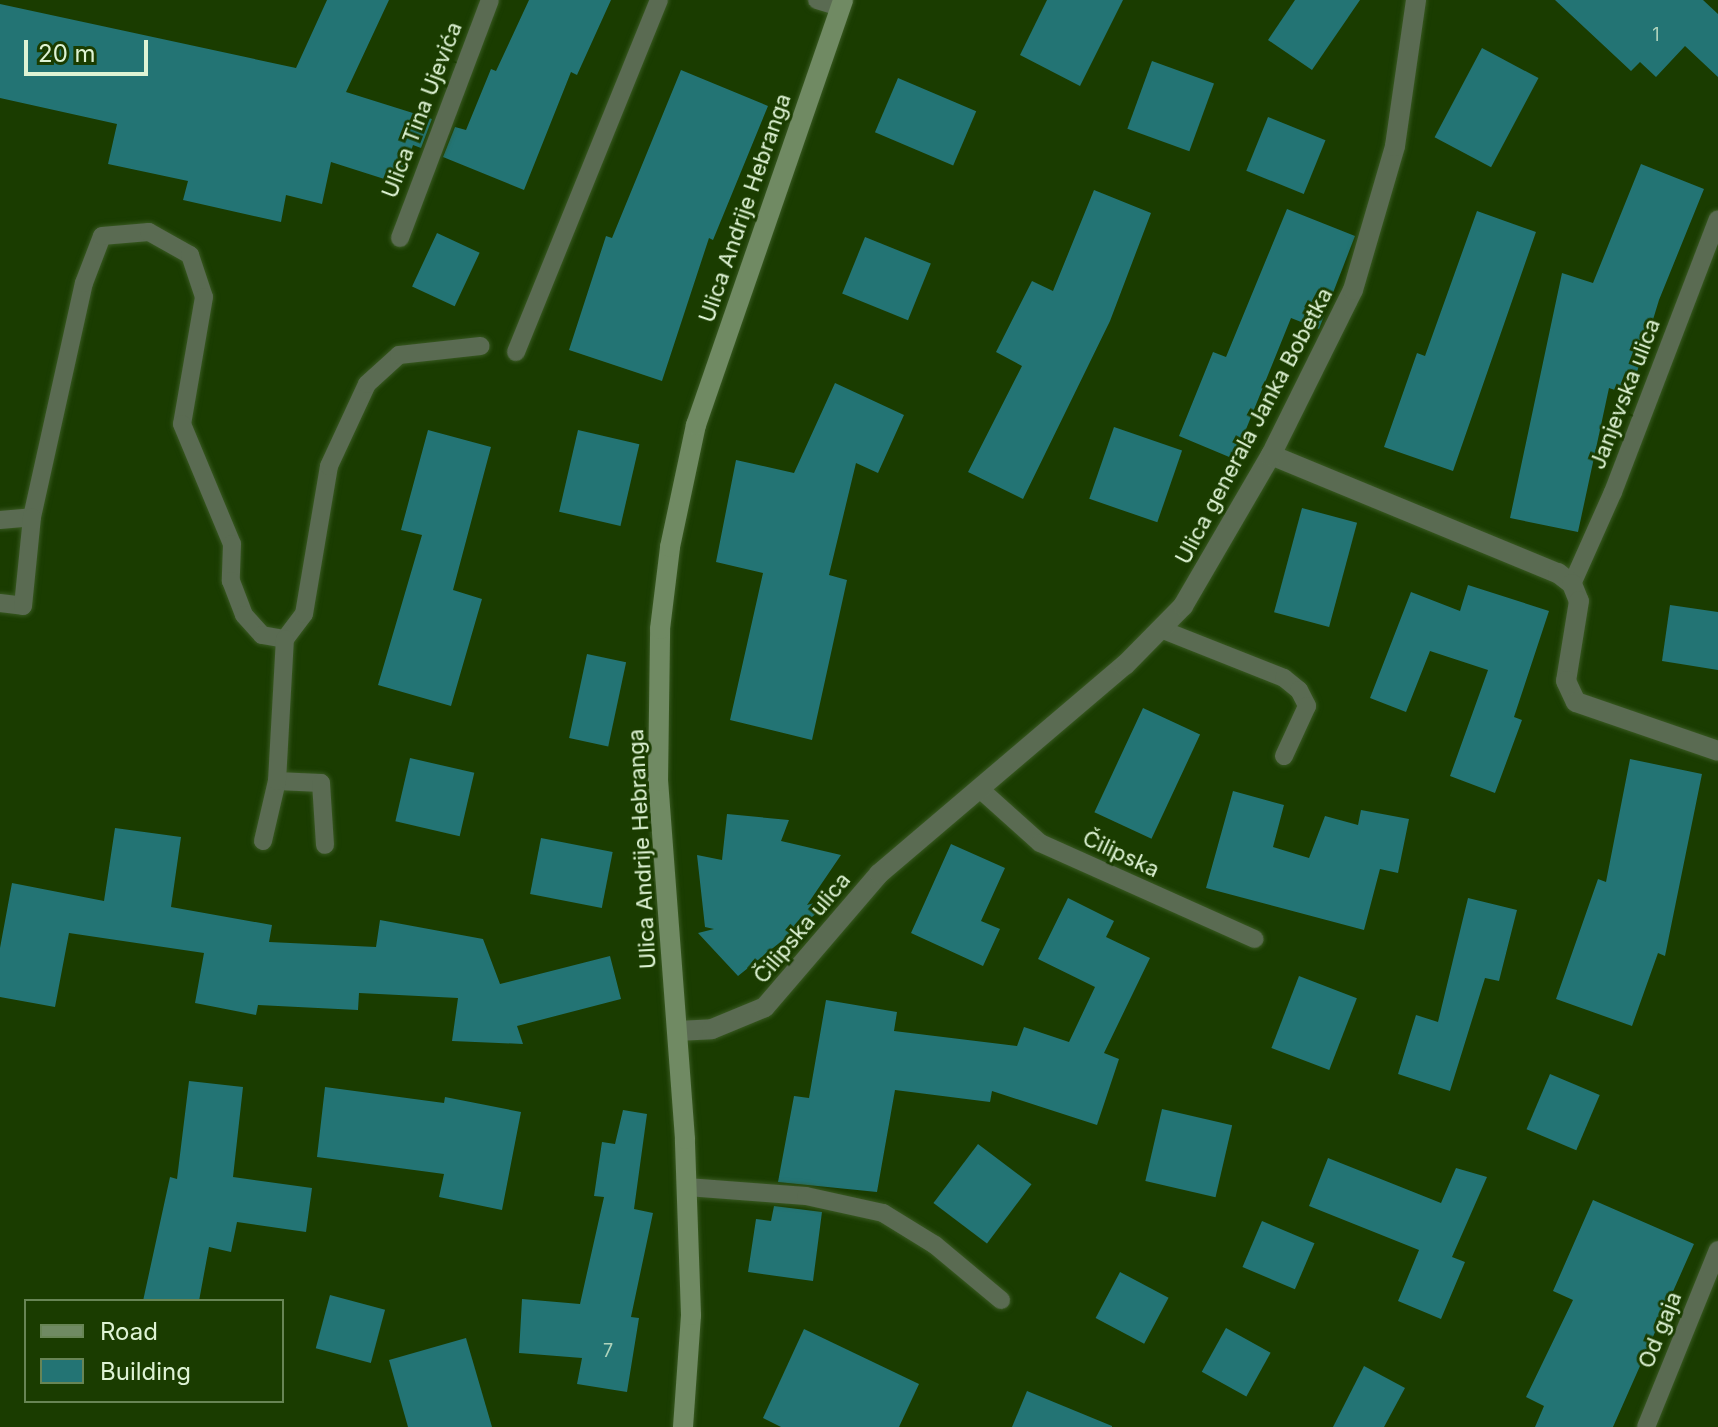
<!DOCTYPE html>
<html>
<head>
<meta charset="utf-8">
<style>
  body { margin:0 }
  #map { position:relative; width:1718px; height:1427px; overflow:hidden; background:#1a3c00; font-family:Inter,sans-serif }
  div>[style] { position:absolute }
  .building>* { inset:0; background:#237474; transform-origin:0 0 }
  .roads { filter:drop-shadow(0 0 2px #395922) drop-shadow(0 0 2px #395922) }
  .lane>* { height:18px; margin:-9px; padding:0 9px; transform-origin:9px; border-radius:9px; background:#5a6b52 }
  .street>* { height:20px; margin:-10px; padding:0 10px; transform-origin:10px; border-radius:10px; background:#5a6b52 }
  .secondary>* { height:20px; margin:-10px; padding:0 10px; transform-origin:10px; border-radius:10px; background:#708a63 }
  span { translate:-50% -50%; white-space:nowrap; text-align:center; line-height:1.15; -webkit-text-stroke:6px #1a3c00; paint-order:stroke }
  .number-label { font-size:18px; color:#afd3bc }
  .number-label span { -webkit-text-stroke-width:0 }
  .street-label { font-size:22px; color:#def3d4 }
  .legend { position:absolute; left:24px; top:1299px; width:260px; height:104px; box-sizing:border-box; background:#1a3c00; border:2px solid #688555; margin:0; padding:10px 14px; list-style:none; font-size:24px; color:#def3d4 }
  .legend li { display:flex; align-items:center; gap:16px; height:40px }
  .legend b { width:40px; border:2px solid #688555 }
  .scale { position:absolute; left:24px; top:40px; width:124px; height:36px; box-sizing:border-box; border:4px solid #def3d4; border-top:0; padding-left:10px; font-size:24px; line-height:28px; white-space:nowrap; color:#def3d4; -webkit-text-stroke:6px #1a3c00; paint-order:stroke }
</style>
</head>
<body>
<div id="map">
  <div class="building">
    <div style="clip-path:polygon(327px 0,389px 0,346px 92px,432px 119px,421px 148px,413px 145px,400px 184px,331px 162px,322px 204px,286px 195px,281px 222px,183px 200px,188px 181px,108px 164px,117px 124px,0 98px,0 4px,296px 68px)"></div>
    <div style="clip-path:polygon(529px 0,611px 0,577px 75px,571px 72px,524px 190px,443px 157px,455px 127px,466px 130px,491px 69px,496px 71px)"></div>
    <div style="clip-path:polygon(1047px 0,1123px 0,1080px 86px,1020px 55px)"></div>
    <div style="clip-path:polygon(1295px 0,1360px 0,1312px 70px,1268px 40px)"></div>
    <div style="clip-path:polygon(1555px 0,1703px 0,1718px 14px,1718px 77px,1685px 46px,1656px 77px,1640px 62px,1631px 71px)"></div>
    <div style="left:1482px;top:48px;width:64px;height:101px;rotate:28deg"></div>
    <div style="left:1152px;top:61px;width:66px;height:72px;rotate:20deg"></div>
    <div style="clip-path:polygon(681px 70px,768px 106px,713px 240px,709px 238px,662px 381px,569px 350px,606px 236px,612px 238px)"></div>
    <div style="left:898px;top:78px;width:85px;height:59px;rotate:23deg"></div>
    <div style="left:1268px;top:117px;width:62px;height:58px;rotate:22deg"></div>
    <div style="clip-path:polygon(1641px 164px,1704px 189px,1659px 300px,1630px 395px,1609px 388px,1578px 532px,1510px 518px,1562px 273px,1593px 283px)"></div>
    <div style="clip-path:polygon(1094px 190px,1151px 213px,1110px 321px,1023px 499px,968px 472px,1022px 366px,996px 352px,1032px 281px,1053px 291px)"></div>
    <div style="clip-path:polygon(1287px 209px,1355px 236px,1319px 329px,1291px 318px,1234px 459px,1179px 436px,1213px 352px,1226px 357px)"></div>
    <div style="clip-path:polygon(1477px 211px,1536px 232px,1453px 471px,1384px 447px,1417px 353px,1425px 356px)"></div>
    <div style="left:437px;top:233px;width:47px;height:59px;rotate:25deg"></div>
    <div style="left:865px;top:237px;width:71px;height:61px;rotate:22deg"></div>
    <div style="clip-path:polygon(835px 383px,904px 415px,878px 473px,856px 463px,829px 575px,847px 580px,812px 740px,730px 720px,763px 573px,716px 562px,736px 460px,794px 473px)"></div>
    <div style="left:1114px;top:427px;width:72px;height:76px;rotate:19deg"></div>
    <div style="clip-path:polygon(428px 430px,491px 447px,453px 590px,482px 599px,451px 706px,378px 685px,422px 535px,401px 530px)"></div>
    <div style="left:578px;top:430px;width:63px;height:84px;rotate:13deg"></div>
    <div style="left:1302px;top:508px;width:57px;height:108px;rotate:15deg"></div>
    <div style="clip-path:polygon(1468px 585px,1549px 611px,1514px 717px,1522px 720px,1495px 793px,1450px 776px,1488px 670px,1430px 651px,1406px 712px,1370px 698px,1411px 592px,1460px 611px)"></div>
    <div style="clip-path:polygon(1670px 605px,1718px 612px,1718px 670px,1662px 661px)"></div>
    <div style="left:587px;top:654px;width:40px;height:86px;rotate:12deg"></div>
    <div style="left:1143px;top:708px;width:63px;height:115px;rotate:25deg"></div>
    <div style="left:410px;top:758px;width:66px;height:65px;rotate:13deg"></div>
    <div style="clip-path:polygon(1630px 759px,1702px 774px,1665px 956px,1658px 953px,1632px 1026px,1556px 999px,1598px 879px,1606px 882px)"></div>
    <div style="clip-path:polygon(1233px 791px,1284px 805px,1273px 847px,1309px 858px,1325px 816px,1358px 825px,1361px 810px,1409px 819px,1398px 873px,1380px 869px,1364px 930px,1206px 888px)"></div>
    <div style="clip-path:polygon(727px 814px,789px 820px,781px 841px,841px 855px,807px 905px,837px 897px,738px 976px,698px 933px,714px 929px,705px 927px,697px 855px,722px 860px)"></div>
    <div style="clip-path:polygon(115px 828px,181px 837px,171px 907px,272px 925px,269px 942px,376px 947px,380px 920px,483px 939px,500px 984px,610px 956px,621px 999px,517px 1026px,523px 1044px,452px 1041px,458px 998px,359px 993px,358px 1010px,258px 1005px,256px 1015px,195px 1003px,204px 953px,69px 933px,55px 1007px,0 997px,0 948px,12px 883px,104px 901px)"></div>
    <div style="left:541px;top:838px;width:73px;height:57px;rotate:11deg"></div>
    <div style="clip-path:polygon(951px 844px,1005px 868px,981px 921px,1000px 929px,983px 966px,911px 933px)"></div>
    <div style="clip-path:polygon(1068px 898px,1114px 921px,1106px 937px,1150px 958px,1104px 1053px,1119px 1059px,1097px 1125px,992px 1091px,990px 1102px,895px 1090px,877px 1192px,778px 1182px,794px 1096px,809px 1098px,826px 1000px,897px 1012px,894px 1031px,1017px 1046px,1024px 1027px,1069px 1042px,1095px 987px,1038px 959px)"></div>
    <div style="clip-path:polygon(1468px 898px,1517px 910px,1499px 981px,1485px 978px,1450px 1091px,1398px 1074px,1416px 1015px,1438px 1022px)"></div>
    <div style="left:1299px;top:976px;width:62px;height:77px;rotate:21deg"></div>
    <div style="left:1550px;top:1074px;width:54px;height:60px;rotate:23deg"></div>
    <div style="clip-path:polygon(189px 1081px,243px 1087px,233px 1177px,312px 1188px,306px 1232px,237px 1222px,231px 1252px,209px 1247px,199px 1301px,143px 1301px,170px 1177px,177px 1179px)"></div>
    <div style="clip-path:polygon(325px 1087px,444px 1103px,445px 1097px,521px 1112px,502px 1210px,439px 1197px,444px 1174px,317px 1157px)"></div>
    <div style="left:1162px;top:1109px;width:72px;height:74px;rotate:13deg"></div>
    <div style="clip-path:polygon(623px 1110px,647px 1114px,634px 1209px,653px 1213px,631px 1317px,639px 1318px,627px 1392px,577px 1384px,582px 1358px,519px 1353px,522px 1299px,580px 1304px,604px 1197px,594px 1196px,602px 1142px,615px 1144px)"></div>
    <div style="left:978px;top:1144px;width:67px;height:74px;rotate:37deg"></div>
    <div style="clip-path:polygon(1328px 1158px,1441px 1203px,1456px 1168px,1487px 1177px,1452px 1257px,1465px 1262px,1441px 1319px,1398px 1301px,1419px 1250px,1309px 1206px)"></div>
    <div style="clip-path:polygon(1593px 1200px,1694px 1244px,1613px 1427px,1535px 1427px,1544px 1406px,1526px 1397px,1573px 1300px,1553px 1291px)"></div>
    <div style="clip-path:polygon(774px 1206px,822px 1212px,813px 1281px,748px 1272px,756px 1219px,771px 1221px)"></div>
    <div style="left:1262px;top:1221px;width:57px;height:50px;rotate:23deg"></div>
    <div style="left:1120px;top:1272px;width:55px;height:52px;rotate:28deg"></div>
    <div style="left:330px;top:1295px;width:57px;height:55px;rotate:15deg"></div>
    <div style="left:1226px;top:1328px;width:51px;height:50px;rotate:29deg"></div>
    <div style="clip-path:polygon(804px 1329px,919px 1384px,899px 1427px,781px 1427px,763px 1418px)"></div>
    <div style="clip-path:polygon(466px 1338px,492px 1427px,408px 1427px,389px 1360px)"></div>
    <div style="clip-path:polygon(1364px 1366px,1405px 1388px,1384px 1427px,1333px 1427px)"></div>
    <div style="clip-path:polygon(1027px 1391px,1112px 1426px,1112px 1427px,1012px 1427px)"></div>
  </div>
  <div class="roads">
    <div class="lane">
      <div style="left:817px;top:0;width:24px;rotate:17deg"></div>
      <div style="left:400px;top:238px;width:254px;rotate:-69.3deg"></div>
      <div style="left:516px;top:352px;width:380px;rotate:-67.9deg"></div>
      <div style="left:0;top:520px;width:32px;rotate:-5deg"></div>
      <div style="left:32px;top:517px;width:240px;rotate:-77.5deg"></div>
      <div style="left:84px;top:283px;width:50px;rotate:-69deg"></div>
      <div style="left:102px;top:236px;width:47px;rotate:-4.9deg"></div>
      <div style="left:149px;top:232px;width:47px;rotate:29.3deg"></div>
      <div style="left:190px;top:255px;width:44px;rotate:71.6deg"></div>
      <div style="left:204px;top:297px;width:129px;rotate:99.8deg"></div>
      <div style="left:182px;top:424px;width:130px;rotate:67.4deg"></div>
      <div style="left:232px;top:544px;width:37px;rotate:92deg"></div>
      <div style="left:231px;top:581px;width:36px;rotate:69deg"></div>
      <div style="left:244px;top:615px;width:27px;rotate:48deg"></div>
      <div style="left:262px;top:635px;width:23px;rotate:10deg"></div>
      <div style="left:1572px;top:584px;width:101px;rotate:-66deg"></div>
      <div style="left:1613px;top:492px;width:292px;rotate:-69deg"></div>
      <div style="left:0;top:603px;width:23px;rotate:7deg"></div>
      <div style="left:23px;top:606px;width:89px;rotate:-84.2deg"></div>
      <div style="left:1163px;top:630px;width:130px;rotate:21.6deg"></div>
      <div style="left:1284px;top:678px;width:19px;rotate:39deg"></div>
      <div style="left:1299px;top:690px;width:18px;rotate:63deg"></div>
      <div style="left:1307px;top:706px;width:55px;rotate:114.7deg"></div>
      <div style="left:285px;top:639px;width:31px;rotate:-53deg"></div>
      <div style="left:304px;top:614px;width:150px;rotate:-80.4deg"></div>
      <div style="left:329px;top:466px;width:90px;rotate:-65.1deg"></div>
      <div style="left:367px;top:384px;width:43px;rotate:-42.2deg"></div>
      <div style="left:399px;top:355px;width:82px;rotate:-6.3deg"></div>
      <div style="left:277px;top:781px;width:44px;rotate:2.6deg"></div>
      <div style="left:321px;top:783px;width:62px;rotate:86.3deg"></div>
      <div style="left:981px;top:790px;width:79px;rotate:41.9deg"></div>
      <div style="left:1040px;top:843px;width:235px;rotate:24.1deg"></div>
      <div style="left:263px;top:841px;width:62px;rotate:-76.9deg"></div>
      <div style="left:277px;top:781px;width:142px;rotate:-86.8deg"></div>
      <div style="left:687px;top:1187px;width:119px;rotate:4.3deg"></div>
      <div style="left:806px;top:1196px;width:79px;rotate:12.4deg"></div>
      <div style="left:883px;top:1213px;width:61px;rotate:31.6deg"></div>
      <div style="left:935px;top:1245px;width:86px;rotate:39.8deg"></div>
      <div style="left:1646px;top:1427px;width:191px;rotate:-67.9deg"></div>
    </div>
    <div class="street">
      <div style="left:1271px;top:455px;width:310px;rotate:22.4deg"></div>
      <div style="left:1558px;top:573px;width:18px;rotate:38deg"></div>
      <div style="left:1572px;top:584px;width:18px;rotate:68deg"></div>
      <div style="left:1579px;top:601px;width:81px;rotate:99.2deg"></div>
      <div style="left:1566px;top:681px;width:23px;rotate:65deg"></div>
      <div style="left:1576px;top:702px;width:150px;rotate:19deg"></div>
      <div style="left:677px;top:1031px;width:35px;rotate:-3deg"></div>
      <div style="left:712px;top:1029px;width:57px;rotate:-22.5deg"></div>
      <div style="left:765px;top:1007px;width:175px;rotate:-49.4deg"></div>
      <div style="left:879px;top:874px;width:323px;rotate:-40.4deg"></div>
      <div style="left:1125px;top:665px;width:83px;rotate:-45.5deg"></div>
      <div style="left:1183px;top:606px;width:175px;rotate:-59.8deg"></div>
      <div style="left:1271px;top:455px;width:184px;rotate:-63.6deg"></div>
      <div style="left:1353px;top:290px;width:150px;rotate:-73.7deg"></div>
      <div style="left:1395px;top:146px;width:148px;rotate:-81.8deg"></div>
    </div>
    <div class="secondary">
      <div style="left:683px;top:1427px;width:112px;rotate:-85.9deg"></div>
      <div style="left:691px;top:1315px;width:176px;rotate:-92deg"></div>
      <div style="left:685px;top:1139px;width:359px;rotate:-94.3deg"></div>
      <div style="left:658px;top:781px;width:152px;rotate:-89.2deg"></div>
      <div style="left:660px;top:629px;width:83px;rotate:-83deg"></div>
      <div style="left:670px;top:547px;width:125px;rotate:-78deg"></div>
      <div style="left:696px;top:425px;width:450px;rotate:-70.9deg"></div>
    </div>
  </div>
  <div class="number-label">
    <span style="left:1656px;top:35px">1</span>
    <span style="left:608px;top:1351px">7</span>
  </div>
  <div class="street-label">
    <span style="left:422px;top:110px;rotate:-69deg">Ulica Tina Ujevića</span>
    <span style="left:745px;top:208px;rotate:-71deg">Ulica Andrije Hebranga</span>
    <span style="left:1625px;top:394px;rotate:-69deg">Janjevska ulica</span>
    <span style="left:1254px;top:426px;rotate:-62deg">Ulica generala Janka Bobetka</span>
    <span style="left:642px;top:849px;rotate:-93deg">Ulica Andrije Hebranga</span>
    <span style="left:1121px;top:854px;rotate:25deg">Čilipska</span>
    <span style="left:802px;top:928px;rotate:-50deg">Čilipska ulica</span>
    <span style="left:1660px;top:1330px;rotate:-68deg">Od gaja</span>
  </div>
  <ul class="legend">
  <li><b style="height:10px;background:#708a63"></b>Road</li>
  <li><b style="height:22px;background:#237474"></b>Building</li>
  </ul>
  <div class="scale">20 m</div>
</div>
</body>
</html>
